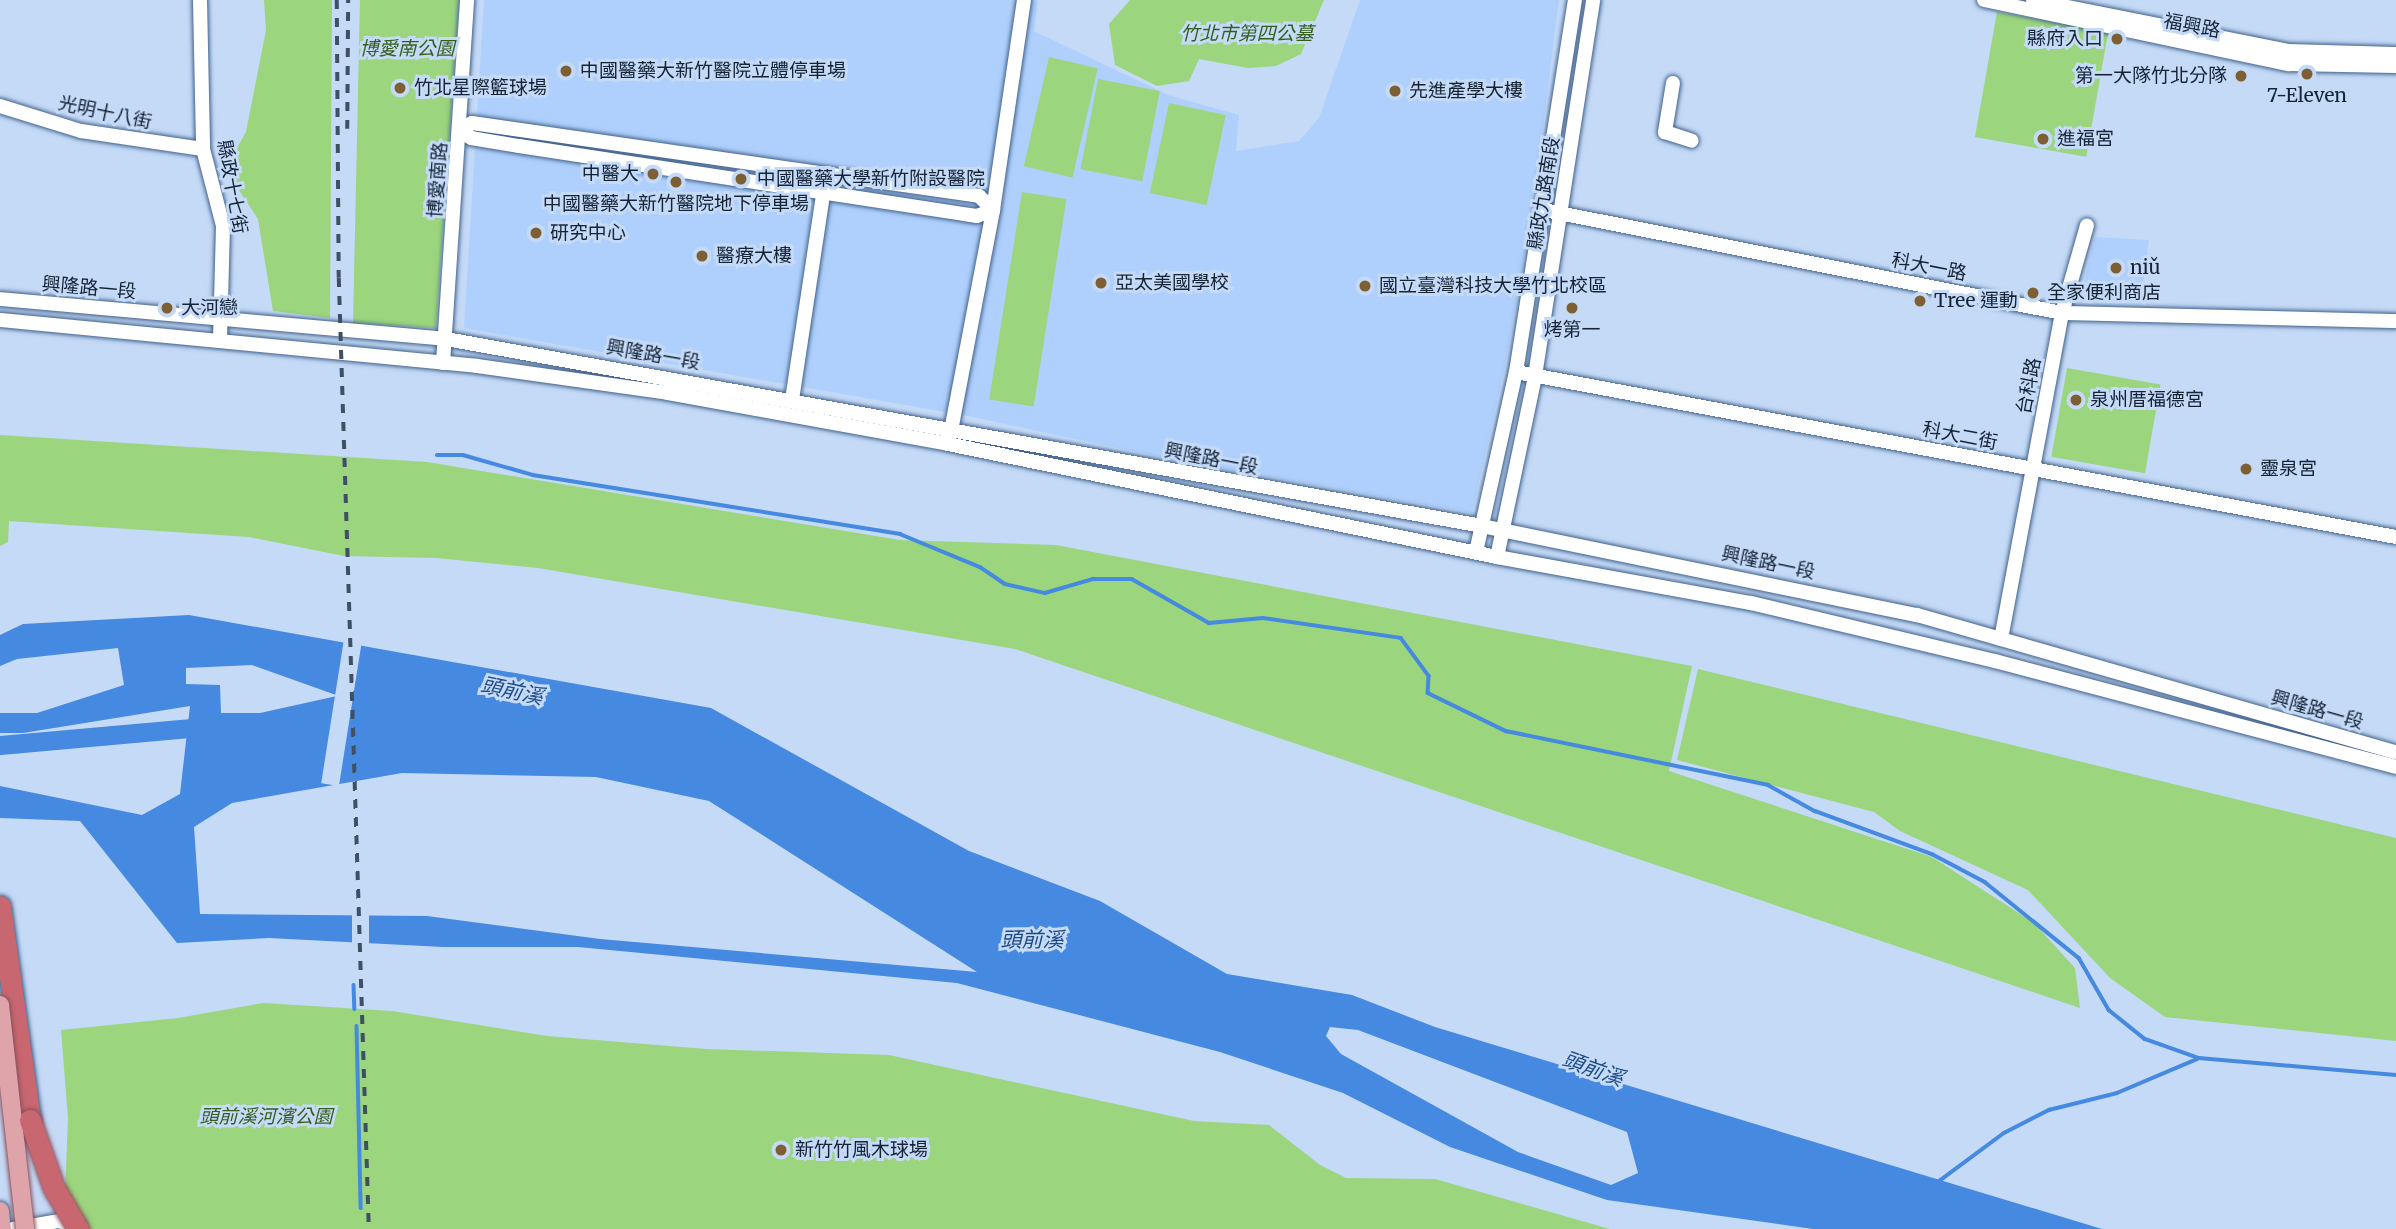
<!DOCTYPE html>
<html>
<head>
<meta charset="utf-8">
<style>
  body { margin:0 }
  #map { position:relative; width:2396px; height:1229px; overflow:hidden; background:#c4daf7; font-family:Merriweather,"Noto Sans TC",serif }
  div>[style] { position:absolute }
  .built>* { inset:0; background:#afd0fc }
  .green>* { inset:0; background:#9bd57d; transform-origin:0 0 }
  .water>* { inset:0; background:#4589e0 }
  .pier>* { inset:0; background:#c4daf7; transform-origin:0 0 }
  .stream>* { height:3.5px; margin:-1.75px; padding:0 1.75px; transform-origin:1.75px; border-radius:1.75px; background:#4589e0 }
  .river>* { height:19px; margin:-9.5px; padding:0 9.5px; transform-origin:9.5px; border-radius:9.5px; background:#4589e0 }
  .roads { filter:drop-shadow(0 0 2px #41618c) drop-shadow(0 0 2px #41618c) }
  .minor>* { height:14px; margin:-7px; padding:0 7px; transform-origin:7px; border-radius:7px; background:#fff }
  .major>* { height:18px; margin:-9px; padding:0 9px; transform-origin:9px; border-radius:9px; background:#dfa4a9 }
  .highway>* { height:21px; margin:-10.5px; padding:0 10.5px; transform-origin:10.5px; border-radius:10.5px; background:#c96770 }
  .rail>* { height:3.5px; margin-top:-1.75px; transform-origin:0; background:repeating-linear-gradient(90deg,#3f4f64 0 9px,transparent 0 18px) }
  .bridges { filter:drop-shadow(0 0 2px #8a4f5b) drop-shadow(0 0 2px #8a4f5b) }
  .major-bridge>* { height:18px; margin:-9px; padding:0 9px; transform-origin:9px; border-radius:9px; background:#dfa4a9 }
  .highway-bridge>* { height:21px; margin:-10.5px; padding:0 10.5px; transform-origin:10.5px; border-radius:10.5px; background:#c96770 }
  .dots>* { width:19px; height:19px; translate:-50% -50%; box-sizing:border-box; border:4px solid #c4daf7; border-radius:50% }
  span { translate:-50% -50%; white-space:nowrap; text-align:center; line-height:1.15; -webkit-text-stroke:6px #c4daf7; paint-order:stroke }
  .street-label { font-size:19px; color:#152335 }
  .park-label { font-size:19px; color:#345e1a; font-style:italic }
  .poi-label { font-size:19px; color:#152335 }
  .right { translate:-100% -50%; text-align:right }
  .left { translate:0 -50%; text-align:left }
  .water-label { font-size:21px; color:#1c4a83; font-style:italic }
</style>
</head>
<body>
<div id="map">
  <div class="built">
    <div style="clip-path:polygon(484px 0,1038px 0,1034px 31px,1168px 95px,1239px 115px,1236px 151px,1299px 141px,1319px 118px,1360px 0,1559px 0,1533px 206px,1505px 366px,1472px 513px,1179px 461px,968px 416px,464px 328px)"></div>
    <div style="clip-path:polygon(2095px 237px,2149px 240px,2141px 298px,2080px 297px)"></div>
  </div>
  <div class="green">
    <div style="clip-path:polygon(264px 0,332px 0,330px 318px,273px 311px,258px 219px,225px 169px,246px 132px,266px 30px)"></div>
    <div style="clip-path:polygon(360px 0,459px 0,436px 328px,353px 323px)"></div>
    <div style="clip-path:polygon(1130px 0,1324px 0,1301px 54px,1276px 66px,1248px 68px,1199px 59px,1189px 81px,1157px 86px,1115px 65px,1109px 24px)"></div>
    <div style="left:1997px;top:12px;width:113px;height:127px;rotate:10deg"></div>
    <div style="left:1049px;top:57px;width:50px;height:112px;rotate:13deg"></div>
    <div style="left:1098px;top:79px;width:63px;height:92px;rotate:11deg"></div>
    <div style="left:1169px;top:103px;width:58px;height:92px;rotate:12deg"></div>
    <div style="left:1022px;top:192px;width:45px;height:210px;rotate:9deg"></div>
    <div style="left:2067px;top:368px;width:95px;height:90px;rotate:10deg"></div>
    <div style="clip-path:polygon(0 435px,427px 462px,900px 540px,1056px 545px,1692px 666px,1669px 771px,1932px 857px,2034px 923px,2075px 968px,2080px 1008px,1015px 649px,538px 568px,436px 558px,344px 556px,249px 537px,9px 521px,8px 542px,0 546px)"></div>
    <div style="clip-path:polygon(1698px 669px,2396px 838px,2396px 1041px,2165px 1017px,2110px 978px,2028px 890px,1900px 831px,1874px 812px,1677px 760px)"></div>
    <div style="clip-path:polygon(263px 1003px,392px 1011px,547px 1036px,706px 1049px,889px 1055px,1194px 1121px,1269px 1125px,1320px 1165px,1346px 1178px,1435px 1179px,1610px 1229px,87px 1229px,64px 1219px,68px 1118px,61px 1030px,178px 1018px)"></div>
  </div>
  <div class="water">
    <div style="clip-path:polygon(evenodd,189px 615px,711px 708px,969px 851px,1100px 901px,1227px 974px,1352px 995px,1435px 1027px,2102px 1229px,1813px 1229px,1607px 1200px,1450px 1147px,1343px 1093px,1220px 1052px,957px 983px,578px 947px,443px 947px,269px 938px,177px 943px,80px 821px,0 818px,0 786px,142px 815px,180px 794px,190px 706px,23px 733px,0 733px,0 713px,37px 713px,124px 685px,118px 648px,17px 659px,0 666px,0 635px,23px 624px,189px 615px,252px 665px,336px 695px,337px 696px,260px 713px,221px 713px,220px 685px,186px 684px,186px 668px,252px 665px,189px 615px,402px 773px,596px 777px,709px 801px,977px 972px,600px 939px,427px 916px,200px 914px,194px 827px,232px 803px,402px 773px,189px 615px,1330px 1027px,1358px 1030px,1627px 1132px,1638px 1173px,1611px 1185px,1518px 1152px,1341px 1054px,1326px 1036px,1330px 1027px)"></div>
  </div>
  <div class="pier">
    <div style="left:344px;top:639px;width:18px;height:146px;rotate:9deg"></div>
    <div style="left:352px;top:912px;width:17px;height:34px"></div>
  </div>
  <div class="stream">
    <div style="left:437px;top:455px;width:26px"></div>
    <div style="left:463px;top:455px;width:73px;rotate:15.9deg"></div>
    <div style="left:533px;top:475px;width:372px;rotate:9.1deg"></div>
    <div style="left:900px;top:534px;width:87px;rotate:22.4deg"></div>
    <div style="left:980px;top:567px;width:30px;rotate:34deg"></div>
    <div style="left:1005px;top:584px;width:41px;rotate:12.7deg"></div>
    <div style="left:1045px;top:593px;width:50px;rotate:-16.3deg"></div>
    <div style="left:1093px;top:579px;width:39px"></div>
    <div style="left:1132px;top:579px;width:89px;rotate:29.7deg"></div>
    <div style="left:1209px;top:623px;width:54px;rotate:-5.3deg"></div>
    <div style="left:1263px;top:618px;width:139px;rotate:8.2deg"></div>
    <div style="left:1401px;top:638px;width:47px;rotate:53.6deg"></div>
    <div style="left:1429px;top:676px;width:17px;rotate:93deg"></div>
    <div style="left:1428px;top:693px;width:87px;rotate:26deg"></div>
    <div style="left:1506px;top:731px;width:268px;rotate:11.6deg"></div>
    <div style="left:1768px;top:785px;width:54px;rotate:29deg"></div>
    <div style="left:1815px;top:811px;width:125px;rotate:20.2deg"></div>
    <div style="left:1932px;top:854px;width:60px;rotate:27.8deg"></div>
    <div style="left:1985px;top:882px;width:121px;rotate:39deg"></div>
    <div style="left:2079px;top:958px;width:60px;rotate:60deg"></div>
    <div style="left:2109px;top:1010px;width:46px;rotate:38.9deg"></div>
    <div style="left:2145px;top:1039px;width:57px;rotate:19.4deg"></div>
    <div style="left:2199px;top:1058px;width:198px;rotate:4.9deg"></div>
    <div style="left:354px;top:985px;width:24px;rotate:88deg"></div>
    <div style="left:357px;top:1026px;width:182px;rotate:88.7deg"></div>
    <div style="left:1938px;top:1182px;width:82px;rotate:-36.6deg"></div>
    <div style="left:2004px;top:1133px;width:51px;rotate:-27.1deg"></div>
    <div style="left:2049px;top:1110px;width:70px;rotate:-14deg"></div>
    <div style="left:2117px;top:1093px;width:87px;rotate:-23deg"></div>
  </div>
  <div class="river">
    <div style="left:0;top:745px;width:215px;rotate:-5.1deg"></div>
  </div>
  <div class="roads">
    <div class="minor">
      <div style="left:200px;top:0;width:149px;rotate:88.8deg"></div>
      <div style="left:203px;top:149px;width:80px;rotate:75.4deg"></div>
      <div style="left:223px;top:226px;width:113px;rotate:91.5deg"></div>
      <div style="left:1984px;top:0;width:312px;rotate:11.9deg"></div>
      <div style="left:2289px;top:64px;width:107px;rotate:1.1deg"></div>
      <div style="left:2033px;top:0;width:260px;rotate:11.3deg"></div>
      <div style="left:2288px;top:51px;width:108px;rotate:1.6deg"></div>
      <div style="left:1673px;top:83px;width:50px;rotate:99.3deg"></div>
      <div style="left:1665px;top:132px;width:28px;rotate:18deg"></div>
      <div style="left:0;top:106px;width:85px;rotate:17.2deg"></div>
      <div style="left:81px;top:131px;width:123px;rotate:8.4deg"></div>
      <div style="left:460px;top:131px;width:14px;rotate:-34deg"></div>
      <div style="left:472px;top:123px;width:512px;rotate:8.19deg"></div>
      <div style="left:979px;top:196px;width:20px;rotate:45deg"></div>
      <div style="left:460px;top:131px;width:13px;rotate:32deg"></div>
      <div style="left:471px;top:138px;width:49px;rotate:9.5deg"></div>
      <div style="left:519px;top:146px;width:463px;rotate:8.7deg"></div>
      <div style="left:977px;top:216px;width:17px;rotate:-21deg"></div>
      <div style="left:1544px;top:210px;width:528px;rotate:11.25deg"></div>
      <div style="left:2062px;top:313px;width:334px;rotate:1.4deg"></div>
      <div style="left:0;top:299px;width:448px;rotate:5.1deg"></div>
      <div style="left:446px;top:339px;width:1053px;rotate:10.23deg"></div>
      <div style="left:1482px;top:526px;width:444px;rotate:11.6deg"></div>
      <div style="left:1917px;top:615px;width:498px;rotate:16deg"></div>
      <div style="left:0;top:320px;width:479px;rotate:5.5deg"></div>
      <div style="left:477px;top:366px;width:193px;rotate:8deg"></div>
      <div style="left:668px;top:393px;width:285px;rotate:10.3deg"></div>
      <div style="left:948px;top:444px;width:561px;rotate:11.63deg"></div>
      <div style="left:1497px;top:557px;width:258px;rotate:10.3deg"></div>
      <div style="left:1751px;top:603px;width:251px;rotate:13.4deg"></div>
      <div style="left:1995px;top:661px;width:415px;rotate:14.8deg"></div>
      <div style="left:443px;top:363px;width:364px;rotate:-86.2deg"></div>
      <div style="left:1516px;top:372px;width:895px;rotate:10.62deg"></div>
      <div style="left:792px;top:400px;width:219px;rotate:-81.4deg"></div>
      <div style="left:950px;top:436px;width:230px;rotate:-79.2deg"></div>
      <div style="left:993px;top:210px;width:212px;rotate:-81.6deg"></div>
      <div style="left:1476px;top:552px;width:184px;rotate:-77.5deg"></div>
      <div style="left:1516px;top:372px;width:377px;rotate:-81deg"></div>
      <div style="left:1497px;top:557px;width:185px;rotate:-78.1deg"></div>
      <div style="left:1535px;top:376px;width:380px;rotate:-81.2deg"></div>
      <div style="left:2001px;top:639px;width:332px;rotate:-79.4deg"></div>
      <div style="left:2062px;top:313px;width:91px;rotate:-74.1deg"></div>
      <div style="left:13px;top:1229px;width:47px;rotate:-9.9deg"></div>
      <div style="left:59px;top:1221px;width:19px;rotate:16deg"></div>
    </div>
    <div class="major">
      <div style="left:0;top:1211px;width:18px;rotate:84deg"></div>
    </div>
    <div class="highway">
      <div style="left:0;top:906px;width:216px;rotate:82deg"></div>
    </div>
  </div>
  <div class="rail">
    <div style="left:337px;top:0;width:278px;rotate:89.6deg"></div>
    <div style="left:339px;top:278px;width:951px;rotate:88.19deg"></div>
    <div style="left:347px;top:129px;width:129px;rotate:-89.6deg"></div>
  </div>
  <div class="bridges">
    <div class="major-bridge">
      <div style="left:0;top:1005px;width:225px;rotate:83.6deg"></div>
    </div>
    <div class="highway-bridge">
      <div style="left:30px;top:1120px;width:72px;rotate:70.6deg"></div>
      <div style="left:54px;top:1188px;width:48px;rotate:59.7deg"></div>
    </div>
  </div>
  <div class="dots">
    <div style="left:2117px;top:39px;background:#7d5f33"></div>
    <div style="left:566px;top:71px;background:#7d5f33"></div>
    <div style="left:2307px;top:74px;background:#7d5f33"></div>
    <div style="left:2241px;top:76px;background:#7d5f33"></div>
    <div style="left:400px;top:88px;background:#7d5f33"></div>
    <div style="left:1395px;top:91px;background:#7d5f33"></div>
    <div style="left:2043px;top:139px;background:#7d5f33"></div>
    <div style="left:653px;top:174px;background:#7d5f33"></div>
    <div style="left:741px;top:179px;background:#7d5f33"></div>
    <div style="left:676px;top:182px;background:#7d5f33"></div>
    <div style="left:536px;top:233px;background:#7d5f33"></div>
    <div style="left:702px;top:256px;background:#7d5f33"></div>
    <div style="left:2116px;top:268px;background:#7d5f33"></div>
    <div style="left:1101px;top:283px;background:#7d5f33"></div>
    <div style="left:1365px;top:286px;background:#7d5f33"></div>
    <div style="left:2033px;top:293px;background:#7d5f33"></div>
    <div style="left:1920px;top:301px;background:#7d5f33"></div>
    <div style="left:167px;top:308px;background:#7d5f33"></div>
    <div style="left:1572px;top:308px;background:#7d5f33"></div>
    <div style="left:2076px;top:400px;background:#7d5f33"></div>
    <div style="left:2246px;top:469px;background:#7d5f33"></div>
    <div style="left:781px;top:1150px;background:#7d5f33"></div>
  </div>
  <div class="street-label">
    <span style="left:2192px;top:26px;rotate:11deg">福興路</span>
    <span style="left:105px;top:113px;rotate:12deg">光明十八街</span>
    <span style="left:438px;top:180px;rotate:-86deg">博愛南路</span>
    <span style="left:232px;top:187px;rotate:80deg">縣政十七街</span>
    <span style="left:1544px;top:193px;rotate:-81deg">縣政九路南段</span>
    <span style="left:1929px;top:267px;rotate:11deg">科大一路</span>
    <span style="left:89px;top:288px;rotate:5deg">興隆路一段</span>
    <span style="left:653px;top:355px;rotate:10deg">興隆路一段</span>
    <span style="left:2029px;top:386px;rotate:-79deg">台科路</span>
    <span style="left:1960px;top:436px;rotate:11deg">科大二街</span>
    <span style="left:1211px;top:459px;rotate:11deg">興隆路一段</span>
    <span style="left:1768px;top:563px;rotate:12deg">興隆路一段</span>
    <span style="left:2317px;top:710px;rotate:16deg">興隆路一段</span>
  </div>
  <div class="park-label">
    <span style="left:1247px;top:34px">竹北市第四公墓</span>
    <span style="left:407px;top:49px">博愛南公園</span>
    <span style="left:266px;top:1117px">頭前溪河濱公園</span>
  </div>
  <div class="poi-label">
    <span class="right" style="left:2103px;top:39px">縣府入口</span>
    <span class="left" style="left:580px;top:71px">中國醫藥大新竹醫院立體停車場</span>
    <span class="right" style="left:2227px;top:76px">第一大隊竹北分隊</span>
    <span class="left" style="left:414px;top:88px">竹北星際籃球場</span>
    <span class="left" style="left:1409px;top:91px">先進產學大樓</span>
    <span style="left:2307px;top:96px">7-Eleven</span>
    <span class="left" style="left:2057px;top:139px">進福宮</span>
    <span class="right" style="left:639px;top:174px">中醫大</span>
    <span class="left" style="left:757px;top:179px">中國醫藥大學新竹附設醫院</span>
    <span style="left:676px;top:204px">中國醫藥大新竹醫院地下停車場</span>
    <span class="left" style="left:550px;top:233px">研究中心</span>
    <span class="left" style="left:716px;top:256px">醫療大樓</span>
    <span class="left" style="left:2130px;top:268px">niǔ</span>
    <span class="left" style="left:1115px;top:283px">亞太美國學校</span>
    <span class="left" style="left:1379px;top:286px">國立臺灣科技大學竹北校區</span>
    <span class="left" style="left:2047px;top:293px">全家便利商店</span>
    <span class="left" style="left:1934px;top:301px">Tree 運動</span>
    <span class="left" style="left:181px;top:308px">大河戀</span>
    <span style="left:1572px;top:330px">烤第一</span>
    <span class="left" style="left:2090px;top:400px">泉州厝福德宮</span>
    <span class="left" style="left:2260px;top:469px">靈泉宮</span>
    <span class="left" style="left:795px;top:1150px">新竹竹風木球場</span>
  </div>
  <div class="water-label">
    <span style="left:512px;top:691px;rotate:12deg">頭前溪</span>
    <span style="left:1032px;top:940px">頭前溪</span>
    <span style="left:1593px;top:1069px;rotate:20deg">頭前溪</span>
  </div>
</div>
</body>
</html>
